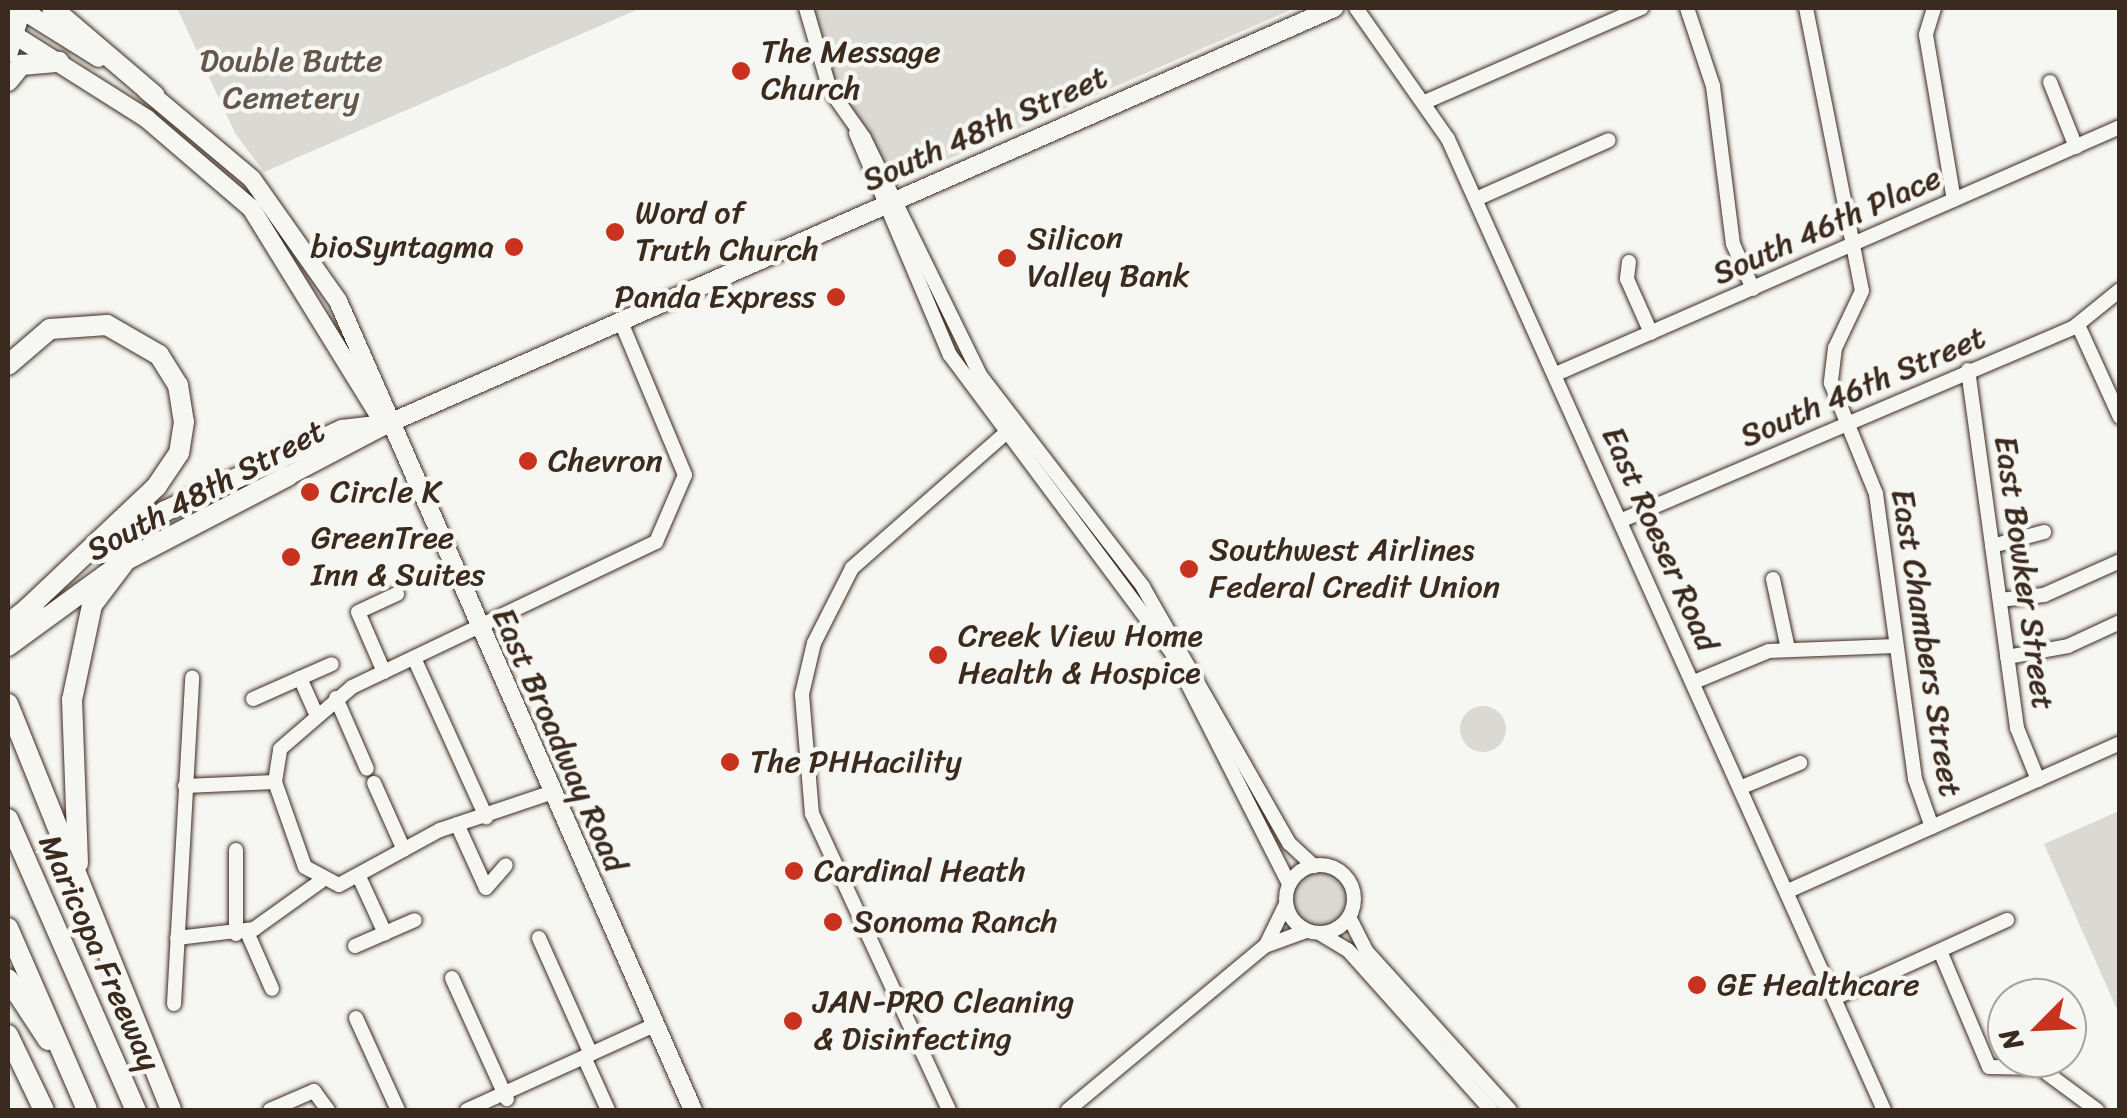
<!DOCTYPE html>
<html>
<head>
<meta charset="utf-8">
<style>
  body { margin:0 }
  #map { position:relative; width:2127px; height:1118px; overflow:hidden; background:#f6f6f2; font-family:Sriracha,sans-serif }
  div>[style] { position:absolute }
  .green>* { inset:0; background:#dad9d3 }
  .round { border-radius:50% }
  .roads { filter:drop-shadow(0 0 2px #3b2a1e) drop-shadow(0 0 2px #3b2a1e) }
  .minor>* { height:14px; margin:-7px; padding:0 7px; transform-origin:7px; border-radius:7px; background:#f6f6f2 }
  .minor>.ring { margin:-7px; padding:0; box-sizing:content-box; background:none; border:14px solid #f6f6f2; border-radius:50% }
  .major>* { height:18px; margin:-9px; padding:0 9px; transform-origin:9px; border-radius:9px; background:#f6f6f2 }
  .highway>* { height:20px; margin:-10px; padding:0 10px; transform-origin:10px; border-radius:10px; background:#f6f6f2 }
  .dots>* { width:28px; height:28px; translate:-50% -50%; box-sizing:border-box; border:5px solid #f6f6f2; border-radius:50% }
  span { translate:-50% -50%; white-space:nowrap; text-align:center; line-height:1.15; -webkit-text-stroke:9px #f6f6f2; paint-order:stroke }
  .poi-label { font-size:32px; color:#3b2a1e }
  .left { translate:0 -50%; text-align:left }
  .right { translate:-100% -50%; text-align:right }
  .park-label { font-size:32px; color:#63564b }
  .street-label { font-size:32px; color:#3b2a1e }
  .frame { position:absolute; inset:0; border:10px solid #3b2a1e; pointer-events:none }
  .north { position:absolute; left:1987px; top:978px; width:100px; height:100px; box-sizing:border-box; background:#f6f6f2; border:2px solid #aba49d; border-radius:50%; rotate:246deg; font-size:28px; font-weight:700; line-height:40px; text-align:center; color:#3b2a1e }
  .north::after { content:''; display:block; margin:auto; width:35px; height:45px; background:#c8321e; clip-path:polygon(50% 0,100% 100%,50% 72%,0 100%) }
</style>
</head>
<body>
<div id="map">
  <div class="green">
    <div style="clip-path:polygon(177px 8px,641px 8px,264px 172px,235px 133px)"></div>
    <div style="clip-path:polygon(811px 8px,1295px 8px,896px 182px,837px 91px)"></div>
    <div class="round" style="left:1460px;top:706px;width:46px;height:46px"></div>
    <div style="clip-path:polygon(2119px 811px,2119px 1014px,2044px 844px)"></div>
    <div class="round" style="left:1292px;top:871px;width:56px;height:56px"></div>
  </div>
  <div class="roads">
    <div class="minor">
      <div style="left:806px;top:8px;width:85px;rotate:73.7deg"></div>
      <div style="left:830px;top:90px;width:59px;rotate:54.7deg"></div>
      <div style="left:864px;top:138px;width:264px;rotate:63.9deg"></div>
      <div style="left:980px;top:375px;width:267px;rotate:52.4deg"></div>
      <div style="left:1143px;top:587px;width:295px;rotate:60.3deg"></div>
      <div style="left:1289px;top:843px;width:34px;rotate:43deg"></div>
      <div style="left:1356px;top:8px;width:160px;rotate:54.9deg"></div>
      <div style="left:1448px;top:139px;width:1064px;rotate:65.82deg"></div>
      <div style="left:1687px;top:8px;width:82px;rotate:71.6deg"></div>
      <div style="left:1713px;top:86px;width:159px;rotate:82.8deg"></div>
      <div style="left:1733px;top:244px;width:49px;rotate:66deg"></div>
      <div style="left:1806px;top:8px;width:288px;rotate:78.8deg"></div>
      <div style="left:1862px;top:291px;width:63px;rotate:115.3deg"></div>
      <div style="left:1835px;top:348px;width:35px;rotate:97deg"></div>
      <div style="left:1831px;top:383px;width:120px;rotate:67.9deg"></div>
      <div style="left:1876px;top:494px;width:288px;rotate:82.2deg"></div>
      <div style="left:1915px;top:779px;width:51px;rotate:70.5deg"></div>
      <div style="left:1934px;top:8px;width:28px;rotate:107deg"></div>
      <div style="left:1926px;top:35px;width:167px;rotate:80.4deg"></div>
      <div style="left:2050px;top:82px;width:70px;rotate:68.2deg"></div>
      <div style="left:1425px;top:102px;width:236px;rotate:-23.5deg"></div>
      <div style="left:856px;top:133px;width:241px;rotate:67.1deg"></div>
      <div style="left:950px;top:355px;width:369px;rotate:53.3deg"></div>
      <div style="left:1171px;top:651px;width:261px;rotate:63.1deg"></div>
      <div style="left:1476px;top:199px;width:145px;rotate:-23.9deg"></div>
      <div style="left:1629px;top:262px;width:17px;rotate:97deg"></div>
      <div style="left:1627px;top:279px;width:59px;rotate:66deg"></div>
      <div style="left:2078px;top:325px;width:101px;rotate:65.5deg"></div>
      <div style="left:1968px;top:370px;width:361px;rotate:82.2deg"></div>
      <div style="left:2017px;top:728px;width:56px;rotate:68deg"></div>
      <div style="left:1556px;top:374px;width:616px;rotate:-23.65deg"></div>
      <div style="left:1620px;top:521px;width:492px;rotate:-23.1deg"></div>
      <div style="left:2073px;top:328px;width:60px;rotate:-39deg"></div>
      <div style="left:1992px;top:546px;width:54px;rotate:-15.1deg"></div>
      <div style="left:1773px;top:579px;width:72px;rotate:77.9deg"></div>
      <div style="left:2000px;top:600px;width:44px;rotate:-6.5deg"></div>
      <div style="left:2044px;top:595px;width:83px;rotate:-24.1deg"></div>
      <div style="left:2007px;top:657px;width:62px;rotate:-10.2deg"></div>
      <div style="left:2068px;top:646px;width:57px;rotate:-24.8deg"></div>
      <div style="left:414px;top:658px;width:175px;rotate:65.6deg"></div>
      <div style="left:384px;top:672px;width:65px;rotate:-113.4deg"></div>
      <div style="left:358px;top:612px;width:43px;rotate:-24.8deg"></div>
      <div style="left:300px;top:678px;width:42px;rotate:65.9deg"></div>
      <div style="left:1694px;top:682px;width:81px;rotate:-22.5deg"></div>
      <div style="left:1769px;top:651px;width:126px;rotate:-2.3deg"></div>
      <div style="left:336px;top:698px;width:77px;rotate:66.4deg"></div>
      <div style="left:253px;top:699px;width:86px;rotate:-23.9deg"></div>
      <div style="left:275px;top:782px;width:90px;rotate:70.6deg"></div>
      <div style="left:305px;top:867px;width:38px;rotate:28deg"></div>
      <div style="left:339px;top:885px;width:115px;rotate:-28.6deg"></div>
      <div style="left:440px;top:830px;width:116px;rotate:-18.6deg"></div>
      <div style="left:374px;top:783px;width:73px;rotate:65.9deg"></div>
      <div style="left:185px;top:786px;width:90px;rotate:-2.5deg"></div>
      <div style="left:275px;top:782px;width:33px;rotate:-81deg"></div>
      <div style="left:280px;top:749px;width:95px;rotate:-40.7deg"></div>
      <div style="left:352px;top:687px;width:337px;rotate:-25.5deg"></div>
      <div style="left:656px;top:542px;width:73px;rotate:-66.6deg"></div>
      <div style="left:685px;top:475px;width:166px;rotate:-112.7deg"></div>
      <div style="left:1742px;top:787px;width:63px;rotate:-22.5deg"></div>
      <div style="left:457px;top:824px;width:70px;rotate:65.6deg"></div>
      <div style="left:486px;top:888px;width:30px;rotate:-49deg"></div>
      <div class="ring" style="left:1286px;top:865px;width:54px;height:54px"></div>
      <div style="left:360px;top:879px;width:60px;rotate:65.2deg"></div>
      <div style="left:1788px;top:891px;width:363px;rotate:-24deg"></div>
      <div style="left:1349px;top:917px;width:39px;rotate:63deg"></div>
      <div style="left:1367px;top:952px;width:213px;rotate:47.9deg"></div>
      <div style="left:247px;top:932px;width:62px;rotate:66.3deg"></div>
      <div style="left:236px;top:934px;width:84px;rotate:-90deg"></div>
      <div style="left:1321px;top:934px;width:31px;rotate:31deg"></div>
      <div style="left:1348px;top:950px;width:215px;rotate:48.2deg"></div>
      <div style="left:177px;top:938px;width:78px;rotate:-6.7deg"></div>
      <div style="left:254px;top:929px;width:82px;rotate:-35.6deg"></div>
      <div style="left:539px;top:938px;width:127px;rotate:65.9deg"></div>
      <div style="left:1266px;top:945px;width:46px;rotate:-64deg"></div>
      <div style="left:355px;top:946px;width:65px;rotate:-23.4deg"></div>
      <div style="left:1940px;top:951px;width:126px;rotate:67.1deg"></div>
      <div style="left:1989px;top:1067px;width:51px;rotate:1.1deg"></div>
      <div style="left:2040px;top:1068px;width:71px;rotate:36.4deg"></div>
      <div style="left:452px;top:978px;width:133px;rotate:65.6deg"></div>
      <div style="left:1835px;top:998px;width:189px;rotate:-24.4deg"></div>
      <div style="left:174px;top:1004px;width:327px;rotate:-86.8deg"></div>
      <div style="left:356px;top:1018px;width:101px;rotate:65.5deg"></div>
      <div style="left:584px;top:1057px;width:58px;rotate:65.6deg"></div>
      <div style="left:270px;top:1110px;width:48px;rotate:-23.4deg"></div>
      <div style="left:314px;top:1091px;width:24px;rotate:54deg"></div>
      <div style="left:467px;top:1110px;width:205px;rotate:-24.4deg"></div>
      <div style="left:949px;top:1110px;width:326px;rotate:-114.8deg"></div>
      <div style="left:812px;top:814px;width:120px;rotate:-94.8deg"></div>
      <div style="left:802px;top:694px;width:52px;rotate:-76.8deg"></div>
      <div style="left:814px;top:643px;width:84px;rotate:-63.1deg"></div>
      <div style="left:852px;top:568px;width:209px;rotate:-41.3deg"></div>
      <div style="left:1068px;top:1110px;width:256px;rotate:-39.8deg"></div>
      <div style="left:1265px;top:946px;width:44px;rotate:-20.1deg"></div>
    </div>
    <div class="major">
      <div style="left:19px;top:8px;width:94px;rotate:32deg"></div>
      <div style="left:8px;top:31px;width:165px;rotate:32.3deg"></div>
      <div style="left:147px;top:119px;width:137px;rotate:40.6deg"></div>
      <div style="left:251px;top:208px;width:255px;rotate:58.3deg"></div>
      <div style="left:146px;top:90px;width:138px;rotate:40deg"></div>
      <div style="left:252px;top:179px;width:149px;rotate:54.8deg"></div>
      <div style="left:338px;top:301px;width:883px;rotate:66.31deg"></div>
      <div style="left:288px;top:476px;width:110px;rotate:-27.7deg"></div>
      <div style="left:385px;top:425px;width:1037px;rotate:-23.72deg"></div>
    </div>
    <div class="highway">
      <div style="left:52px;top:8px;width:135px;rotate:40.5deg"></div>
      <div style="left:8px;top:52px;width:46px;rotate:-73.5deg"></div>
      <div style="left:8px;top:81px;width:21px;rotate:-51deg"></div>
      <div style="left:21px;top:65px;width:38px;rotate:-5deg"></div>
      <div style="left:8px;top:365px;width:55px;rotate:-40.6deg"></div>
      <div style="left:50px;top:329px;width:57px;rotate:-4deg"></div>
      <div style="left:107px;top:325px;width:60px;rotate:30deg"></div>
      <div style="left:159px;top:355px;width:36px;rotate:58deg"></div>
      <div style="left:178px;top:385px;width:37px;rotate:81deg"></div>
      <div style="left:184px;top:422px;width:31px;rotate:99deg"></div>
      <div style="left:179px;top:453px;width:40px;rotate:124deg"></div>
      <div style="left:157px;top:486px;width:182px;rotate:136.6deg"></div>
      <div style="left:103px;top:553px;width:75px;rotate:-34.1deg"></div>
      <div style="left:165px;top:511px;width:195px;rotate:-24.6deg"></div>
      <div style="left:342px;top:430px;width:43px;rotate:-6.6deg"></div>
      <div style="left:8px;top:624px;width:34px;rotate:-38deg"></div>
      <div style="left:8px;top:646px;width:146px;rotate:-36.1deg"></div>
      <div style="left:126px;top:560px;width:182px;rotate:-27.4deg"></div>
      <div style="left:8px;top:704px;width:437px;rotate:68.1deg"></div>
      <div style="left:8px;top:819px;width:318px;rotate:66.3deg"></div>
      <div style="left:78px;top:863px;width:163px;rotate:-92.1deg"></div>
      <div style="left:72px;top:700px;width:97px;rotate:-78.1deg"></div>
      <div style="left:92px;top:605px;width:56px;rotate:-52.9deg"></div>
      <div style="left:8px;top:928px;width:198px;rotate:66.5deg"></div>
      <div style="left:8px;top:979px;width:73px;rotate:56.7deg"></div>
      <div style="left:8px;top:1035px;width:83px;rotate:64.4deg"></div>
    </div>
  </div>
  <div class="dots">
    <div style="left:741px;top:71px;background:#c8321e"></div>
    <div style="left:615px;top:232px;background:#c8321e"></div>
    <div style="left:514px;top:247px;background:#c8321e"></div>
    <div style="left:1007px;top:258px;background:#c8321e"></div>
    <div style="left:836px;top:297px;background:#c8321e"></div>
    <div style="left:528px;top:461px;background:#c8321e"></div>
    <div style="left:310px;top:492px;background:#c8321e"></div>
    <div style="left:291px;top:557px;background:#c8321e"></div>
    <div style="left:1189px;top:569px;background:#c8321e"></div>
    <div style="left:938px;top:655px;background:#c8321e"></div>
    <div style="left:730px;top:762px;background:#c8321e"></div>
    <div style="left:794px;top:871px;background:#c8321e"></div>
    <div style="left:833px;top:922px;background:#c8321e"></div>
    <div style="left:1697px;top:985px;background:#c8321e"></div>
    <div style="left:793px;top:1021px;background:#c8321e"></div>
  </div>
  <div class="poi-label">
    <span class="left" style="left:761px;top:71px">The Message<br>Church</span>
    <span class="left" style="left:635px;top:232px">Word of<br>Truth Church</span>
    <span class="left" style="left:1027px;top:258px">Silicon<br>Valley Bank</span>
    <span class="right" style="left:494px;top:247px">bioSyntagma</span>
    <span class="right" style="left:816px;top:297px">Panda Express</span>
    <span class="left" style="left:548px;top:461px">Chevron</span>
    <span class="left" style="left:330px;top:492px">Circle K</span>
    <span class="left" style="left:311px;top:557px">GreenTree<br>Inn &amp; Suites</span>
    <span class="left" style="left:1209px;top:569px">Southwest Airlines<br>Federal Credit Union</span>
    <span class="left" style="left:958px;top:655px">Creek View Home<br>Health &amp; Hospice</span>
    <span class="left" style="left:750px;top:762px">The PHHacility</span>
    <span class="left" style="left:814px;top:871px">Cardinal Heath</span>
    <span class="left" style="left:853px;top:922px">Sonoma Ranch</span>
    <span class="left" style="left:1717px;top:985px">GE Healthcare</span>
    <span class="left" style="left:813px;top:1021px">JAN-PRO Cleaning<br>&amp; Disinfecting</span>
  </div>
  <div class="park-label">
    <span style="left:291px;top:80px">Double Butte<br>Cemetery</span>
  </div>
  <div class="street-label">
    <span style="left:985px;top:129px;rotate:-24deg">South 48th Street</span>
    <span style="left:1827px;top:226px;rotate:-24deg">South 46th Place</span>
    <span style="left:1863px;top:387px;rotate:-23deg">South 46th Street</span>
    <span style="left:206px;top:491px;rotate:-28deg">South 48th Street</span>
    <span style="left:1660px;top:539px;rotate:66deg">East Roeser Road</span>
    <span style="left:2024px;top:573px;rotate:82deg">East Bowker Street</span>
    <span style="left:1926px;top:643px;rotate:81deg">East Chambers Street</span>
    <span style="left:559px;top:740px;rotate:66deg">East Broadway Road</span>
    <span style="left:99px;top:953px;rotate:66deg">Maricopa Freeway</span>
  </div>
  <div class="frame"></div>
  <div class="north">N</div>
</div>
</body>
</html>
